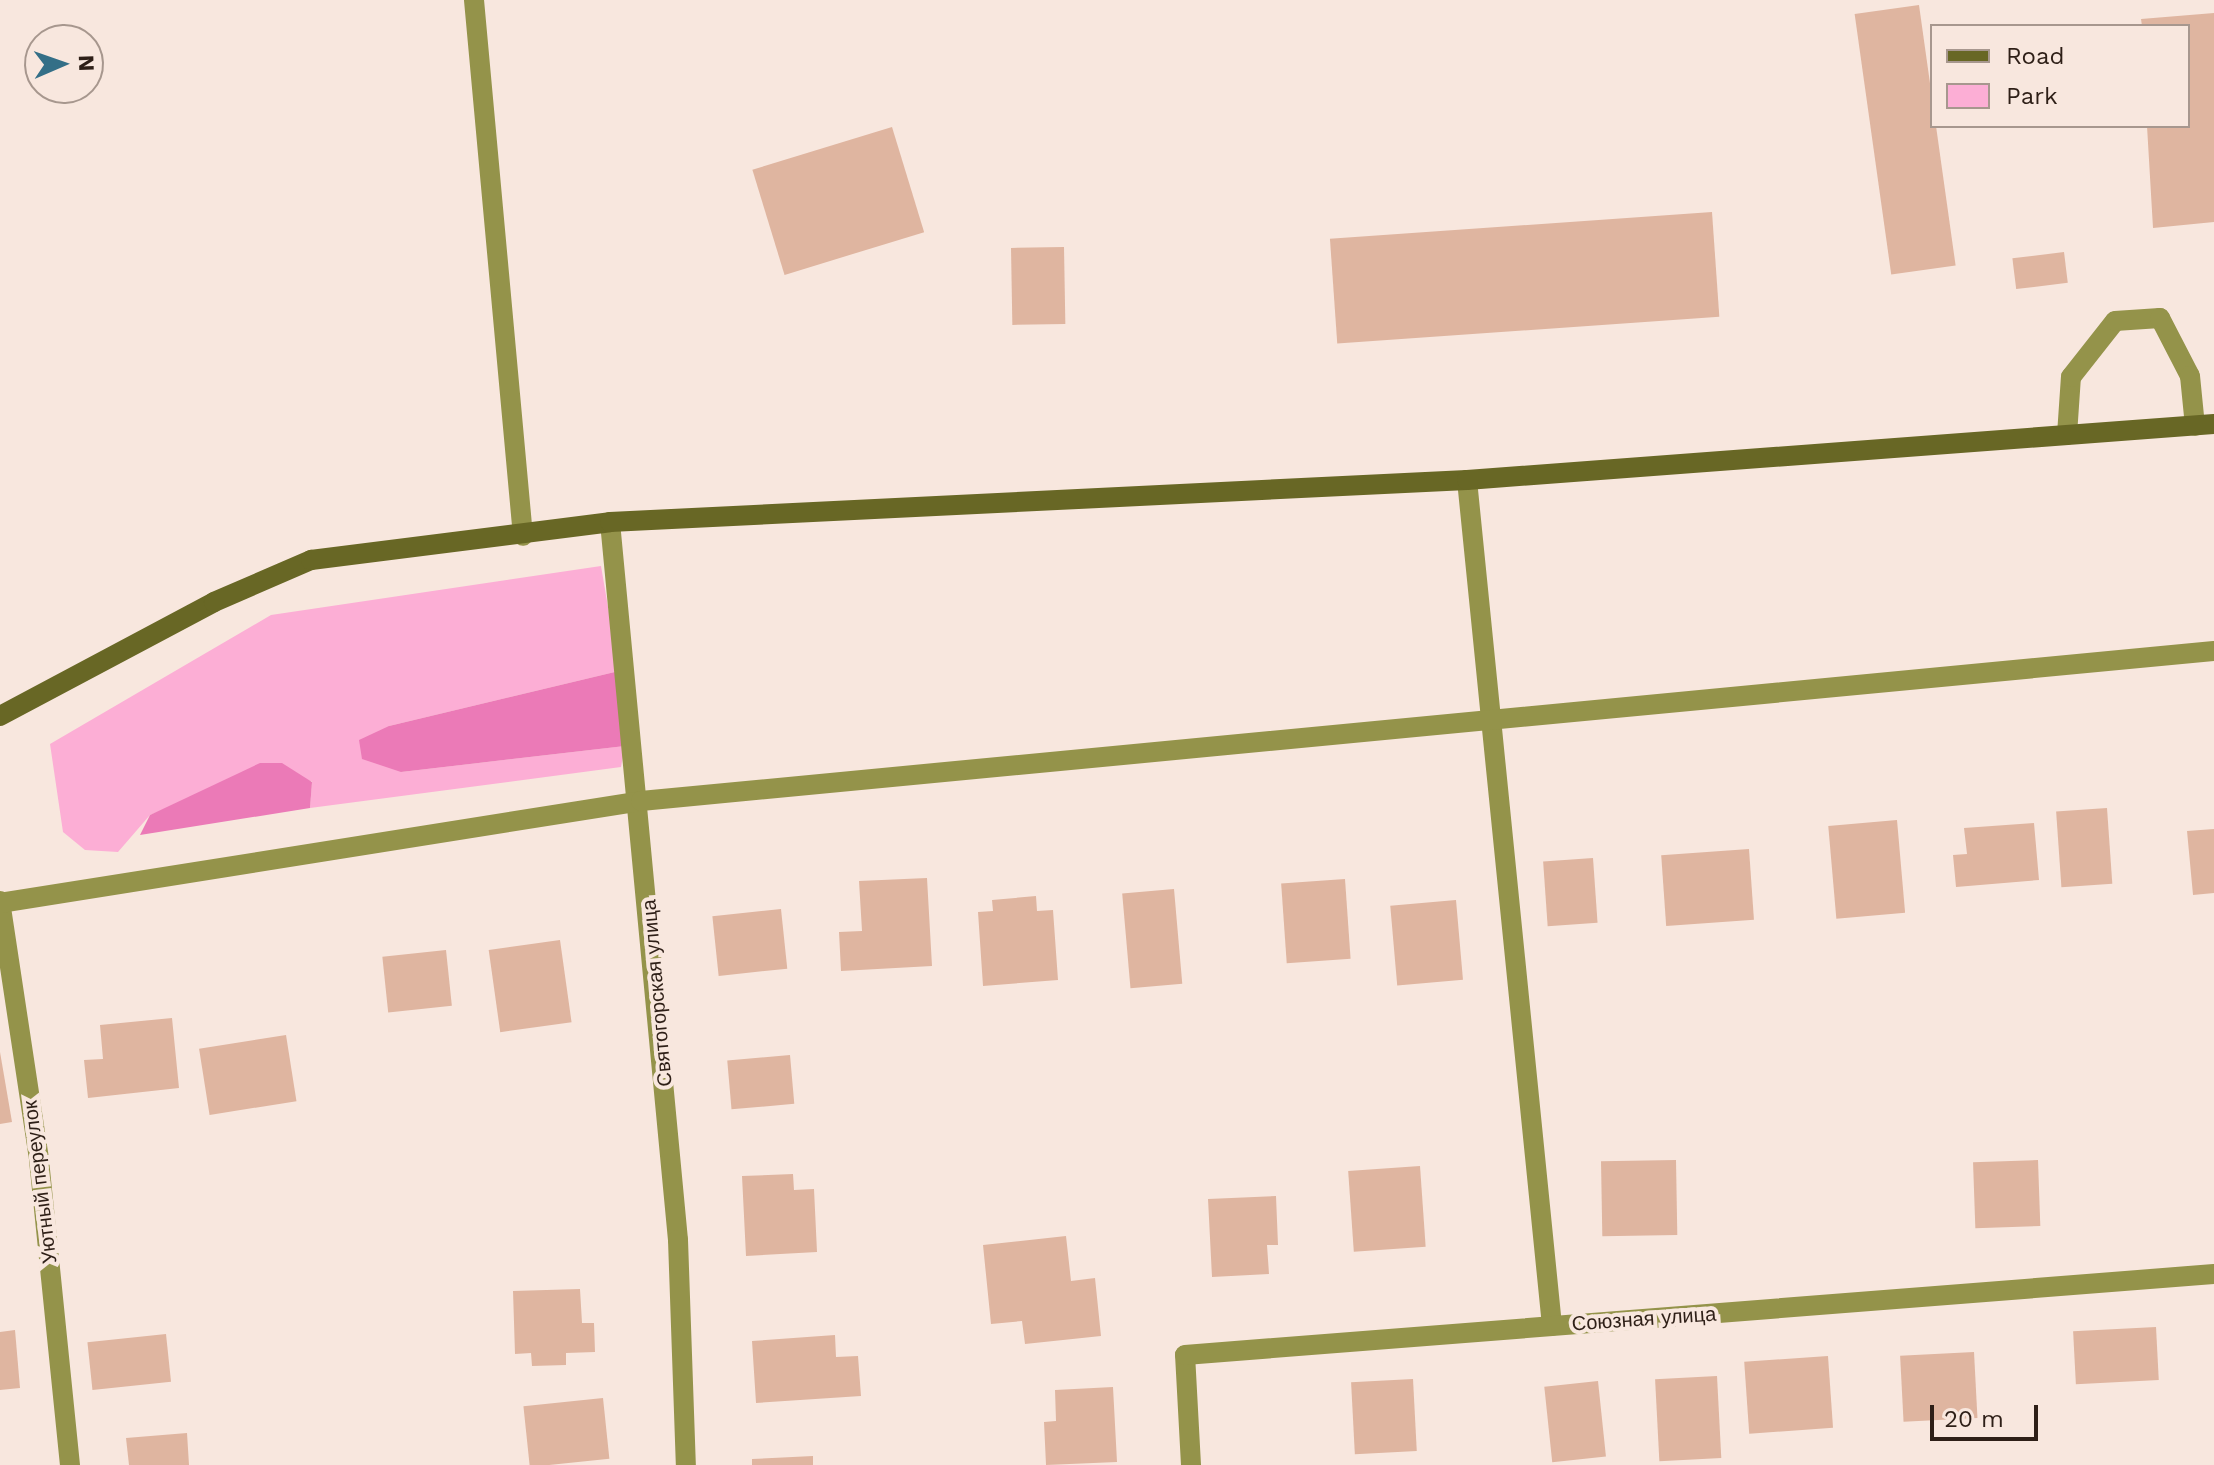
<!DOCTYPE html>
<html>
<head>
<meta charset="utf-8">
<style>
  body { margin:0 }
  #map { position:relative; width:2214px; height:1465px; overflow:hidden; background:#f8e7de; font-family:"Work Sans",sans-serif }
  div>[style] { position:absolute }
  .green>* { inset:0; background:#fcaed5 }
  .forest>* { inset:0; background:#eb7ab7 }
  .building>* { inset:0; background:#dfb5a0; transform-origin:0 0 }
  .lane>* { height:20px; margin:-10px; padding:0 10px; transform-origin:10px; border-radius:10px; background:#94934a }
  .street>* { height:20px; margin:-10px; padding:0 10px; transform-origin:10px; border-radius:10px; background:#94934a }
  .secondary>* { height:20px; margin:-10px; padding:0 10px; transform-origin:10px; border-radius:10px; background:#686725 }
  span { translate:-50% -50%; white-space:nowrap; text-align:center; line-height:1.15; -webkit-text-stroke:8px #f8e7de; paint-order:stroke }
  .street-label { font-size:20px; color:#2e1f17 }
  .legend { position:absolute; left:1930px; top:24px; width:260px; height:104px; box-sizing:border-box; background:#f8e7de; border:2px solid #a7978e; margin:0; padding:10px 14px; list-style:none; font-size:24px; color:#2e1f17 }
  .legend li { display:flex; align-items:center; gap:16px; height:40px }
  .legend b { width:40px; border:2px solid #a7978e }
  .north { position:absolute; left:24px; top:24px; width:80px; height:80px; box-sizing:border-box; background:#f8e7de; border:2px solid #a7978e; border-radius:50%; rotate:88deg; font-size:22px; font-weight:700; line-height:32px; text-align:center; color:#2e1f17 }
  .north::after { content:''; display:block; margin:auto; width:28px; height:36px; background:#346f87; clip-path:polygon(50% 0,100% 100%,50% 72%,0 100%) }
  .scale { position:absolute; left:1930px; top:1405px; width:108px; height:36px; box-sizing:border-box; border:4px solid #2e1f17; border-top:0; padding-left:10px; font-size:24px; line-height:28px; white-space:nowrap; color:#2e1f17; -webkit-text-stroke:6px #f8e7de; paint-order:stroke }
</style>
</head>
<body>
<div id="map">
  <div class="green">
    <div style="clip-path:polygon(601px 566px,619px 671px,389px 726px,401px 772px,625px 746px,621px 767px,310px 808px,312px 781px,198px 796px,150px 815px,118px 852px,85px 850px,63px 832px,50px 744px,271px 615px)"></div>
  </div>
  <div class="forest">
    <div style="clip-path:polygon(619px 671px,625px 746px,401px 772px,362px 759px,359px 740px,389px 726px)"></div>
    <div style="clip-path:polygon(260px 763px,282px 763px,312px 782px,310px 808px,140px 835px,150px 815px)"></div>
  </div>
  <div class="building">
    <div style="left:1919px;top:5px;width:263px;height:65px;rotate:82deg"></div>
    <div style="clip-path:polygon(2214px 13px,2214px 222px,2153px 228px,2147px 126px,2188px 126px,2188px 26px,2142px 26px,2141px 19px)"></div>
    <div style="left:892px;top:127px;width:110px;height:146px;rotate:73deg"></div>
    <div style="left:1712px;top:212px;width:105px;height:383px;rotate:86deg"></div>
    <div style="left:1064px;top:247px;width:77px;height:53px;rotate:89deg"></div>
    <div style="left:2064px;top:252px;width:31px;height:52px;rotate:83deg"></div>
    <div style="left:2107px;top:808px;width:76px;height:51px;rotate:86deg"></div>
    <div style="left:1897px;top:820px;width:93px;height:69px;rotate:85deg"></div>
    <div style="clip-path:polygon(2034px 823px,2039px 880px,1956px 887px,1953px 855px,1967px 854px,1964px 828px)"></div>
    <div style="clip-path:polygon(2214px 829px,2214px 893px,2193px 895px,2187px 831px)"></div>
    <div style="left:1749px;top:849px;width:71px;height:88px;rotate:86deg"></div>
    <div style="left:1593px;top:858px;width:65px;height:50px;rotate:86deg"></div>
    <div style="clip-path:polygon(927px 878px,932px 966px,841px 971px,839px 932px,862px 931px,859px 881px)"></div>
    <div style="left:1345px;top:879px;width:80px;height:64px;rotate:86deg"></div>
    <div style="left:1174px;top:889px;width:95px;height:52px;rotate:85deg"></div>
    <div style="clip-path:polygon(1036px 896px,1037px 911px,1053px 910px,1058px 980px,983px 986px,978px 912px,993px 911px,992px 900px)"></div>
    <div style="left:1456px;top:900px;width:80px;height:66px;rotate:85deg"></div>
    <div style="left:781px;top:909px;width:60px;height:69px;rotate:84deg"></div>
    <div style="left:560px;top:940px;width:83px;height:72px;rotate:82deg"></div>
    <div style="left:446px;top:950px;width:56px;height:64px;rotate:84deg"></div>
    <div style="clip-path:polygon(172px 1018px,179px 1088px,88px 1098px,84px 1060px,103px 1059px,100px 1025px)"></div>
    <div style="left:286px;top:1035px;width:67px;height:88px;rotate:81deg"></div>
    <div style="clip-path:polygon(0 1052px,12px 1122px,0 1124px)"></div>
    <div style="left:790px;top:1055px;width:49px;height:63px;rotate:85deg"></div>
    <div style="left:1676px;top:1160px;width:75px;height:75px;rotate:89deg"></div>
    <div style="left:2038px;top:1160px;width:66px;height:65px;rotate:88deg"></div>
    <div style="left:1420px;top:1166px;width:81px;height:72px;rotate:86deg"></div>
    <div style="clip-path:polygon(793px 1174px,794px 1190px,814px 1189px,817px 1252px,746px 1256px,742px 1176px)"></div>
    <div style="clip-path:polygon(1276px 1196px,1278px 1245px,1267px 1245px,1269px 1274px,1212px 1277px,1208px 1199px)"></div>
    <div style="clip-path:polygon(1066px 1236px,1071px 1281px,1095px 1278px,1101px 1336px,1025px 1344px,1022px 1321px,991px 1324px,983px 1245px)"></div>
    <div style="clip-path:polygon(580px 1289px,582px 1323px,594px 1323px,595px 1352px,566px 1353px,566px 1365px,532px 1366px,531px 1353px,515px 1354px,513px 1291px)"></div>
    <div style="left:2156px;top:1327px;width:53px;height:83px;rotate:87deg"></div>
    <div style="clip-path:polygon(15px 1330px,20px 1388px,0 1390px,0 1332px)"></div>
    <div style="left:166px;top:1334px;width:48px;height:79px;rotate:84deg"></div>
    <div style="clip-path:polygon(835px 1335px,836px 1357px,858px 1356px,861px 1396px,756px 1403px,752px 1341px)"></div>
    <div style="left:1974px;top:1352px;width:66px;height:74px;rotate:87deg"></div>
    <div style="left:1828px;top:1356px;width:72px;height:84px;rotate:86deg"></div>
    <div style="left:1717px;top:1376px;width:82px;height:62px;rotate:87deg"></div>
    <div style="left:1413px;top:1379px;width:72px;height:62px;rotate:87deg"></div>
    <div style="left:1598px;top:1381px;width:76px;height:54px;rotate:84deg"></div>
    <div style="clip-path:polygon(1113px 1387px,1117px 1462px,1046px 1465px,1044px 1422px,1056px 1421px,1055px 1390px)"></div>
    <div style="left:603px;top:1398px;width:61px;height:80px;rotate:84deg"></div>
    <div style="clip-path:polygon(187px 1433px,189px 1465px,129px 1465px,126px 1438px)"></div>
    <div style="clip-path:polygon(813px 1456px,813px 1465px,752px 1465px,752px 1459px)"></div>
  </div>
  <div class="lane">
    <div style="left:2067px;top:435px;width:58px;rotate:-86.1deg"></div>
    <div style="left:2071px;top:377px;width:71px;rotate:-51.8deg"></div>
    <div style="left:2115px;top:321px;width:45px;rotate:-3.8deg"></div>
    <div style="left:2160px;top:318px;width:65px;rotate:62.7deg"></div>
    <div style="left:2190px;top:376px;width:50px;rotate:84.3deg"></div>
  </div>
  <div class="street">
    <div style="left:474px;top:0;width:538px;rotate:84.78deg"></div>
    <div style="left:1467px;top:480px;width:850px;rotate:84.26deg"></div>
    <div style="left:610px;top:522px;width:721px;rotate:84.59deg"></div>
    <div style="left:678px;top:1240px;width:225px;rotate:88deg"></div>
    <div style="left:0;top:901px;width:262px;rotate:81.4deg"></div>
    <div style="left:39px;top:1160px;width:307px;rotate:84.2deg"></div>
    <div style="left:0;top:903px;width:649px;rotate:-9.04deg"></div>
    <div style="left:641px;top:801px;width:1580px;rotate:-5.45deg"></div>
    <div style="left:1191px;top:1465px;width:110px;rotate:-93.1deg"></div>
    <div style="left:1185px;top:1355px;width:1032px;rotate:-4.5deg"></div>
  </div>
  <div class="secondary">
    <div style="left:0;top:716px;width:242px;rotate:-28deg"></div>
    <div style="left:214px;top:602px;width:106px;rotate:-23.4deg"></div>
    <div style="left:311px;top:560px;width:301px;rotate:-7.2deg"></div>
    <div style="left:610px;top:522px;width:858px;rotate:-2.81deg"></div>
    <div style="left:1467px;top:480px;width:749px;rotate:-4.29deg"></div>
  </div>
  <div class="street-label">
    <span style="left:657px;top:993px;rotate:-95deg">Святогорская улица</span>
    <span style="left:40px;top:1182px;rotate:-97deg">Уютный переулок</span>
    <span style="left:1644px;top:1319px;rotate:-4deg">Союзная улица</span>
  </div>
  <ul class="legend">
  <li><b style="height:10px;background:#686725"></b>Road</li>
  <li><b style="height:22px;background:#fcaed5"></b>Park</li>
  </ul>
  <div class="north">N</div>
  <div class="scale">20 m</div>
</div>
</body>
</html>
